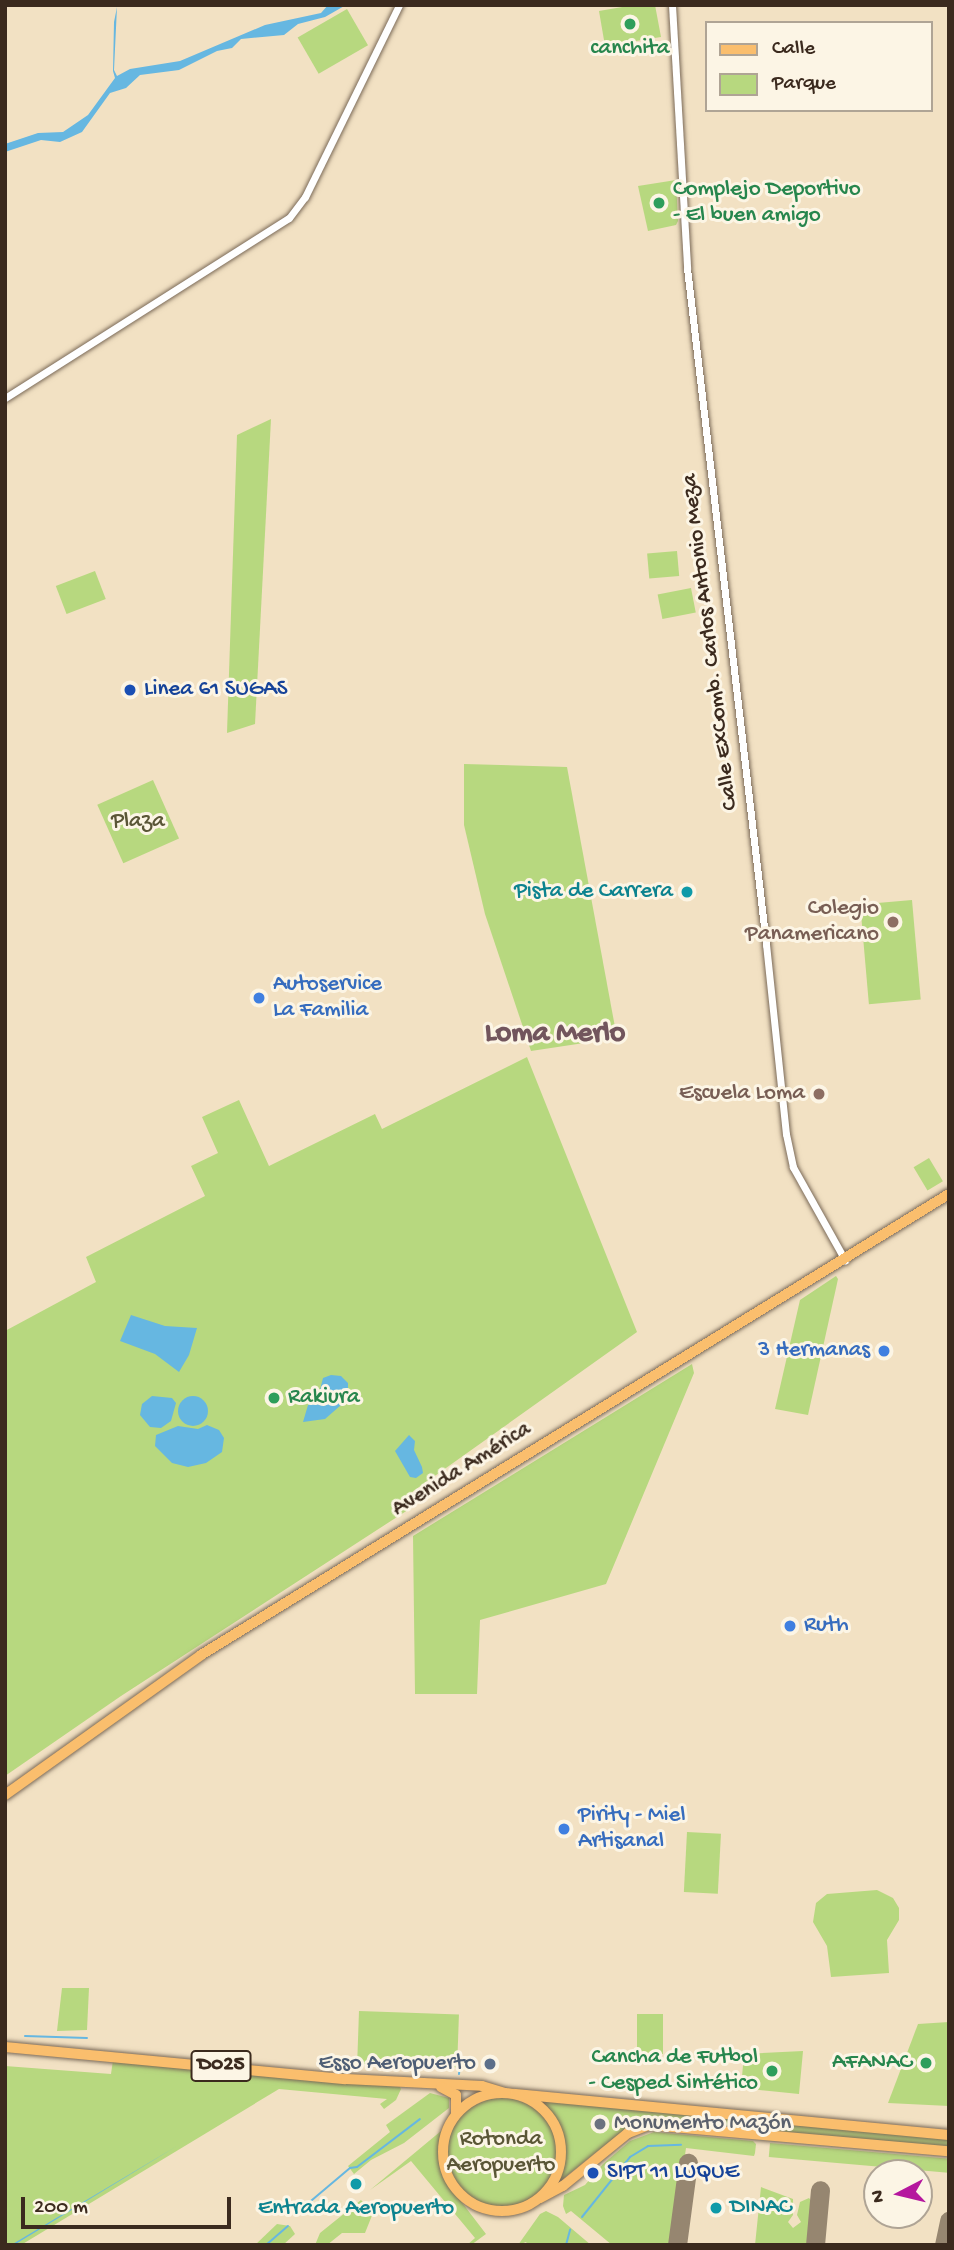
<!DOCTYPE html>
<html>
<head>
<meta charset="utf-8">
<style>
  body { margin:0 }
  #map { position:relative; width:954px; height:2250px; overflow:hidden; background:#f2e1c3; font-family:"Gochi Hand",sans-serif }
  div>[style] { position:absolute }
  .green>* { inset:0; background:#b7d87f; transform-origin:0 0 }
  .round { border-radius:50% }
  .water>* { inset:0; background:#66b7e1 }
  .stream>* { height:2px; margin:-1px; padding:0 1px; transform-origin:1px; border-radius:1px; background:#66b7e1 }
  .taxiway>* { height:19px; margin:-9.5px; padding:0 9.5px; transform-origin:9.5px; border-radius:9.5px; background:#968670 }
  .roads { filter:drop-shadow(0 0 2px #7b6a58) drop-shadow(0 0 2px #7b6a58) }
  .minor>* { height:7px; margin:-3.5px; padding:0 3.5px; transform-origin:3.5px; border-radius:3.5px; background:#fff }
  .major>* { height:10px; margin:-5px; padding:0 5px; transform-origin:5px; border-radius:5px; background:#fabe6d }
  .highway>* { height:10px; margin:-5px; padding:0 5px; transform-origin:5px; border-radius:5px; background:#fabe6d }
  .highway>.ring { margin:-5px; padding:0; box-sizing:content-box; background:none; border:10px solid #fabe6d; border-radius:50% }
  .dots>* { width:19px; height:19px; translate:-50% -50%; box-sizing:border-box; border:4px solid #fcf5e5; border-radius:50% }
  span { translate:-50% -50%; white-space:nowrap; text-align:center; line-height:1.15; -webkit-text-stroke:6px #fcf5e5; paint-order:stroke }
  .shield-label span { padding:2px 5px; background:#fcf5e5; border:2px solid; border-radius:5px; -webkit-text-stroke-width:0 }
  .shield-label { font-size:21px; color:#3b2a1e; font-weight:700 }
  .leisure-label { font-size:23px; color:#27864d }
  .left { translate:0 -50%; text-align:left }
  .right { translate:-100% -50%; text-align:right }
  .street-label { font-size:23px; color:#3b2a1e }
  .transit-label { font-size:23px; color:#164399 }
  .park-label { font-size:23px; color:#5a5636 }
  .culture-label { font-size:23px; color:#0d838f }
  .education-label { font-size:23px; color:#785e54 }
  .shop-label { font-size:23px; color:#366cbe }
  .service-label { font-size:23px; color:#4e5e75 }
  .worship-label { font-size:23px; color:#5b616d }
  .district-label { font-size:30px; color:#72555d; font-weight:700 }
  .frame { position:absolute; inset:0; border:7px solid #3b2a1e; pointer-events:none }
  .legend { position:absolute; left:705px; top:21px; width:228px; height:91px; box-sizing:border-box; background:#fcf5e5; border:2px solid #afa495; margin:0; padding:9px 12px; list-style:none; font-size:21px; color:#3b2a1e }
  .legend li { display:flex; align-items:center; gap:14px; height:35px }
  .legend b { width:35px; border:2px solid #afa495 }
  .north { position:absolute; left:863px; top:2159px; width:70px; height:70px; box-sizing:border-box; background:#fcf5e5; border:2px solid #afa495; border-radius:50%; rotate:263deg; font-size:19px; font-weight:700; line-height:28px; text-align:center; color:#3b2a1e }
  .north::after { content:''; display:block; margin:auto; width:24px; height:32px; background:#b5179e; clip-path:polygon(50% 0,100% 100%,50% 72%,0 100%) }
  .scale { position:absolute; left:21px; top:2197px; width:210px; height:32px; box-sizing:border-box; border:4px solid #3b2a1e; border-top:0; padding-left:9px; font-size:21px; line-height:24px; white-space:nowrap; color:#3b2a1e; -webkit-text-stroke:5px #fcf5e5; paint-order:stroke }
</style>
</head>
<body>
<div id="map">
  <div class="green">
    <div style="clip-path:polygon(634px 5px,655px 5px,661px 37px,605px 46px,599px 11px)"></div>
    <div style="left:347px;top:9px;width:42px;height:57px;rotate:60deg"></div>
    <div style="clip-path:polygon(676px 180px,678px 221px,676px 225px,648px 231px,638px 186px)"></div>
    <div style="clip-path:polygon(271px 419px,255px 724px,227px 733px,237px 435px)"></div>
    <div style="left:677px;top:551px;width:25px;height:30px;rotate:85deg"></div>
    <div style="left:95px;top:571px;width:30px;height:42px;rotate:69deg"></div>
    <div style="left:691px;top:588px;width:25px;height:34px;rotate:79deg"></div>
    <div style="clip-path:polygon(464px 764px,567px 767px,617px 1038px,531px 1051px,485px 914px,464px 825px)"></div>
    <div style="left:153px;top:780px;width:64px;height:61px;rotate:66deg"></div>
    <div style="left:912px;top:900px;width:100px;height:52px;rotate:85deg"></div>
    <div style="clip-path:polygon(527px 1057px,637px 1332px,408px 1495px,414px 1506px,121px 1696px,5px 1776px,5px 1331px,96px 1282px,86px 1257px,205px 1196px,191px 1166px,218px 1153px,202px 1117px,239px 1100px,269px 1166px,375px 1114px,382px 1129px)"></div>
    <div style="left:929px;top:1158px;width:27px;height:18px;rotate:59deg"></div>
    <div style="clip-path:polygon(836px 1276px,838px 1279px,808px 1415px,775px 1409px,800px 1300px)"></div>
    <div style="clip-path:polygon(692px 1364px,694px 1373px,606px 1584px,480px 1620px,477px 1694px,415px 1694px,413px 1536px)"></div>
    <div style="left:687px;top:1832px;width:34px;height:60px;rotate:3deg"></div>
    <div style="clip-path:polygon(877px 1890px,893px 1898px,899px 1908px,899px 1920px,887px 1940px,889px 1973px,831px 1977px,827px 1946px,813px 1922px,816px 1903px,827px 1894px)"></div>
    <div style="clip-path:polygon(62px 1988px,89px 1988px,87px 2030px,57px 2031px)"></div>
    <div style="left:359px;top:2011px;width:100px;height:53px;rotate:2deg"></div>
    <div style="left:637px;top:2014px;width:26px;height:40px"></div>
    <div style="clip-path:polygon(949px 2022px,949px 2106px,888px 2103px,918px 2024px)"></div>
    <div style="clip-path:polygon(803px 2051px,799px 2094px,741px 2088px,744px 2054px)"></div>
    <div style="clip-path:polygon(113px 2060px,400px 2087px,401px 2089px,396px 2100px,384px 2109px,380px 2104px,387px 2099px,279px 2089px,21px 2245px,5px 2245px,5px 2066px,111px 2074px)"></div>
    <div style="clip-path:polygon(430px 2093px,449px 2098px,449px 2108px,404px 2143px,371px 2160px,354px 2174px,348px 2166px,390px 2132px,386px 2125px)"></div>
    <div class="round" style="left:447px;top:2098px;width:110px;height:110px"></div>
    <div style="clip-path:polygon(536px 2099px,949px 2139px,949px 2147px,651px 2119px,625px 2129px,559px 2182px,565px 2159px,564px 2139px,554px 2117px)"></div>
    <div style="clip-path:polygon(441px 2131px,439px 2158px,444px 2179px,486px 2234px,471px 2245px,467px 2245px,475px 2238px,411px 2161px,370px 2190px)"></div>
    <div style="clip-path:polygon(654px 2132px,753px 2141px,756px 2144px,755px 2153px,754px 2156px,686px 2148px,672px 2245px,612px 2245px,571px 2211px,566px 2214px,563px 2206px,564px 2195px,585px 2185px,603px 2164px,630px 2141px)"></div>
    <div style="left:770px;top:2143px;width:180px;height:14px;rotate:5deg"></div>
    <div style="clip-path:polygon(761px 2187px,793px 2199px,793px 2215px,788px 2222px,793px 2228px,801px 2222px,797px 2215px,800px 2202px,809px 2198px,813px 2203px,809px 2245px,755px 2245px)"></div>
    <div style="clip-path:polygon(361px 2200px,373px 2213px,365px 2233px,342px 2233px,327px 2245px,315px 2245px,320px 2233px)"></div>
    <div style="clip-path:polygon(546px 2211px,558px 2217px,591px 2245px,528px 2245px,526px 2242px,518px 2245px,540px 2214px)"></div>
    <div style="clip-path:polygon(277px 2224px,290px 2226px,295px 2234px,283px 2245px,255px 2245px)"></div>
  </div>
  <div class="water">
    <div style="clip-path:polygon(328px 5px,346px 5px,325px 17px,298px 24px,284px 35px,241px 39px,232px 48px,217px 51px,179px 70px,140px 75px,126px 88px,110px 93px,82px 132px,60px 142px,41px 140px,5px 152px,5px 144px,38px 133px,63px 132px,88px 115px,115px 78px,113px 71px,114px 22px,117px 7px,114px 70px,117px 76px,130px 69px,180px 61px,265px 25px,321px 13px)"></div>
    <div style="clip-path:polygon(131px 1315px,165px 1326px,197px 1328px,189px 1355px,179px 1372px,155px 1354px,120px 1341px)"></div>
    <div style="clip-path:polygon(331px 1375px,341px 1376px,348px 1383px,348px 1399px,325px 1419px,303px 1422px,308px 1405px,317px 1401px,323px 1378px)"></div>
    <div style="clip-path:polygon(152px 1396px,172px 1398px,176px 1403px,171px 1421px,161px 1428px,150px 1427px,140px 1415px,142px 1404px)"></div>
    <div class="round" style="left:178px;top:1396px;width:30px;height:30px"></div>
    <div style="clip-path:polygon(207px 1425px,219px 1430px,224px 1438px,222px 1452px,206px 1463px,188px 1467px,172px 1463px,155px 1446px,156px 1435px,178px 1426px,198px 1429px)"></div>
    <div style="clip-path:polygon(409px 1435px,415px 1441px,414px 1450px,422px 1467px,423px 1473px,416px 1478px,410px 1477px,395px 1451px)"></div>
    <div style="clip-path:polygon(177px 2146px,14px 2245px,11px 2245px)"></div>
  </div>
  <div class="stream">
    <div style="left:25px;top:2036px;width:62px;rotate:1.8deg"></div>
    <div style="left:459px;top:2074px;width:20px;rotate:-84deg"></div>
    <div style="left:299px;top:2211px;width:67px;rotate:-40.1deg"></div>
    <div style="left:350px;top:2168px;width:7px;rotate:-8deg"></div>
    <div style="left:357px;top:2167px;width:79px;rotate:-37.3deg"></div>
    <div style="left:582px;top:2217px;width:77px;rotate:-51.3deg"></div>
    <div style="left:630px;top:2157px;width:21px;rotate:-31deg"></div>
    <div style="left:648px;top:2146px;width:33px;rotate:-2deg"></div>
    <div style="left:266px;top:2245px;width:29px;rotate:-41deg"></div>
    <div style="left:566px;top:2245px;width:16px;rotate:-75deg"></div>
  </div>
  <div class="taxiway">
    <div style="left:677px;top:2245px;width:83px;rotate:-82.4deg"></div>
    <div style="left:815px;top:2245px;width:55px;rotate:-84.8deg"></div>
    <div style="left:944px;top:2245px;width:25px;rotate:-78deg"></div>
  </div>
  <div class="roads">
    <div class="minor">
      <div style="left:672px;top:5px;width:263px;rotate:86.7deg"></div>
      <div style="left:687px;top:268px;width:681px;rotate:83.33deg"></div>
      <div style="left:766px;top:944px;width:191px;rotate:84deg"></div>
      <div style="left:786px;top:1134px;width:34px;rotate:78deg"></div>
      <div style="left:793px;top:1167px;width:107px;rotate:60.8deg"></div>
      <div style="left:5px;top:398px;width:336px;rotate:-32.4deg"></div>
      <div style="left:289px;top:218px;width:26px;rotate:-53deg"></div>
      <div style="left:305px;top:197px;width:214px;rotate:-63.9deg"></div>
    </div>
    <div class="major">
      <div style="left:5px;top:1795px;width:241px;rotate:-35.5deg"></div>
      <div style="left:201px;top:1655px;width:879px;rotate:-31.65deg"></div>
      <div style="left:5px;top:2047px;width:342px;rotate:5.4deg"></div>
      <div style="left:346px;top:2079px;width:136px;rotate:2.9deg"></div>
      <div style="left:482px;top:2086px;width:24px;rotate:17deg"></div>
      <div style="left:441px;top:2087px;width:17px;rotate:28deg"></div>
      <div style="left:456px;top:2095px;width:19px;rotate:90deg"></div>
    </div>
    <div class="highway">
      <div class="ring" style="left:443px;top:2093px;width:108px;height:108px"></div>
      <div style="left:515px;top:2094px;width:436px;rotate:5.4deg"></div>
      <div style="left:540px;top:2198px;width:26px;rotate:-28deg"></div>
      <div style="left:563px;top:2186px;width:84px;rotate:-39.2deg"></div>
      <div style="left:628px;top:2133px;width:22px;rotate:-21deg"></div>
      <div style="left:649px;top:2125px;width:301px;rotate:5deg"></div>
    </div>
  </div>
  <div class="dots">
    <div style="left:630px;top:24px;background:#2e9e5b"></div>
    <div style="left:659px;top:203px;background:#2e9e5b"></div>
    <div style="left:130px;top:690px;background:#1a4fb4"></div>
    <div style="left:687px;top:892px;background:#0f9aa8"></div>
    <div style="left:893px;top:922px;background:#8d6e63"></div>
    <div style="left:259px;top:998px;background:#3f7fe0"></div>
    <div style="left:819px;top:1094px;background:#8d6e63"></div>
    <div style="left:884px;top:1351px;background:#3f7fe0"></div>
    <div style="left:274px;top:1398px;background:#2e9e5b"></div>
    <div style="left:790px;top:1626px;background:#3f7fe0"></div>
    <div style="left:564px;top:1829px;background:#3f7fe0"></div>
    <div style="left:926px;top:2063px;background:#2e9e5b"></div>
    <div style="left:490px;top:2064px;background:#5c6f8a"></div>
    <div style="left:772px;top:2071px;background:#2e9e5b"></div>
    <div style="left:600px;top:2124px;background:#6b7280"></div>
    <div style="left:593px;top:2173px;background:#1a4fb4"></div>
    <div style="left:356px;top:2184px;background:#0f9aa8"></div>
    <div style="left:716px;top:2208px;background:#0f9aa8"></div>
  </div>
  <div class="shield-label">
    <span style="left:221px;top:2066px">D025</span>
  </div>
  <div class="leisure-label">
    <span style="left:630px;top:49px">canchita</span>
    <span class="left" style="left:673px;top:203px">Complejo Deportivo<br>- El buen amigo</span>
    <span class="left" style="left:288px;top:1398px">Rakiura</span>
    <span class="right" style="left:758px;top:2071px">Cancha de Futbol<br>- Cesped Sintético</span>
    <span class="right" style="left:912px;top:2063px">AFANAC</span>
  </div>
  <div class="street-label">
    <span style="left:711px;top:642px;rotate:-97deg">Calle ExComb. Carlos Antonio Meza</span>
    <span style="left:462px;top:1470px;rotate:-32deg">Avenida América</span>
  </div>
  <div class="transit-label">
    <span class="left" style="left:144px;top:690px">Linea 61 SUGAS</span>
    <span class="left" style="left:607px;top:2173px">SIPT 11 LUQUE</span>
  </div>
  <div class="park-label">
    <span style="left:138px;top:822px">Plaza</span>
    <span style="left:501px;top:2153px">Rotonda<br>Aeropuerto</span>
  </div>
  <div class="culture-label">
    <span class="right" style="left:673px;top:892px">Pista de Carrera</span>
    <span class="left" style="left:730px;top:2208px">DINAC</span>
    <span style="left:356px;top:2209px">Entrada Aeropuerto</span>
  </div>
  <div class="education-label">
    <span class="right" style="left:879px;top:922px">Colegio<br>Panamericano</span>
    <span class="right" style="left:805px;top:1094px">Escuela Loma</span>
  </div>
  <div class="shop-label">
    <span class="left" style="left:273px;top:998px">Autoservice<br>La Familia</span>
    <span class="right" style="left:870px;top:1351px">3 Hermanas</span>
    <span class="left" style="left:804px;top:1626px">Ruth</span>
    <span class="left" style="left:578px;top:1829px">Pirity - Miel<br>Artisanal</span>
  </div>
  <div class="service-label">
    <span class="right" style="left:476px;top:2064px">Esso Aeropuerto</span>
  </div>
  <div class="worship-label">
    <span class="left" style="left:614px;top:2124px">Monumento Mazón</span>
  </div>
  <div class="district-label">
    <span style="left:555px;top:1035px">Loma Merlo</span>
  </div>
  <div class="frame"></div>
  <ul class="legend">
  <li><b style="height:9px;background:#fabe6d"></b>Calle</li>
  <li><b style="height:19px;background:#b7d87f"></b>Parque</li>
  </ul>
  <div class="north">N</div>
  <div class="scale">200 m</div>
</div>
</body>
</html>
